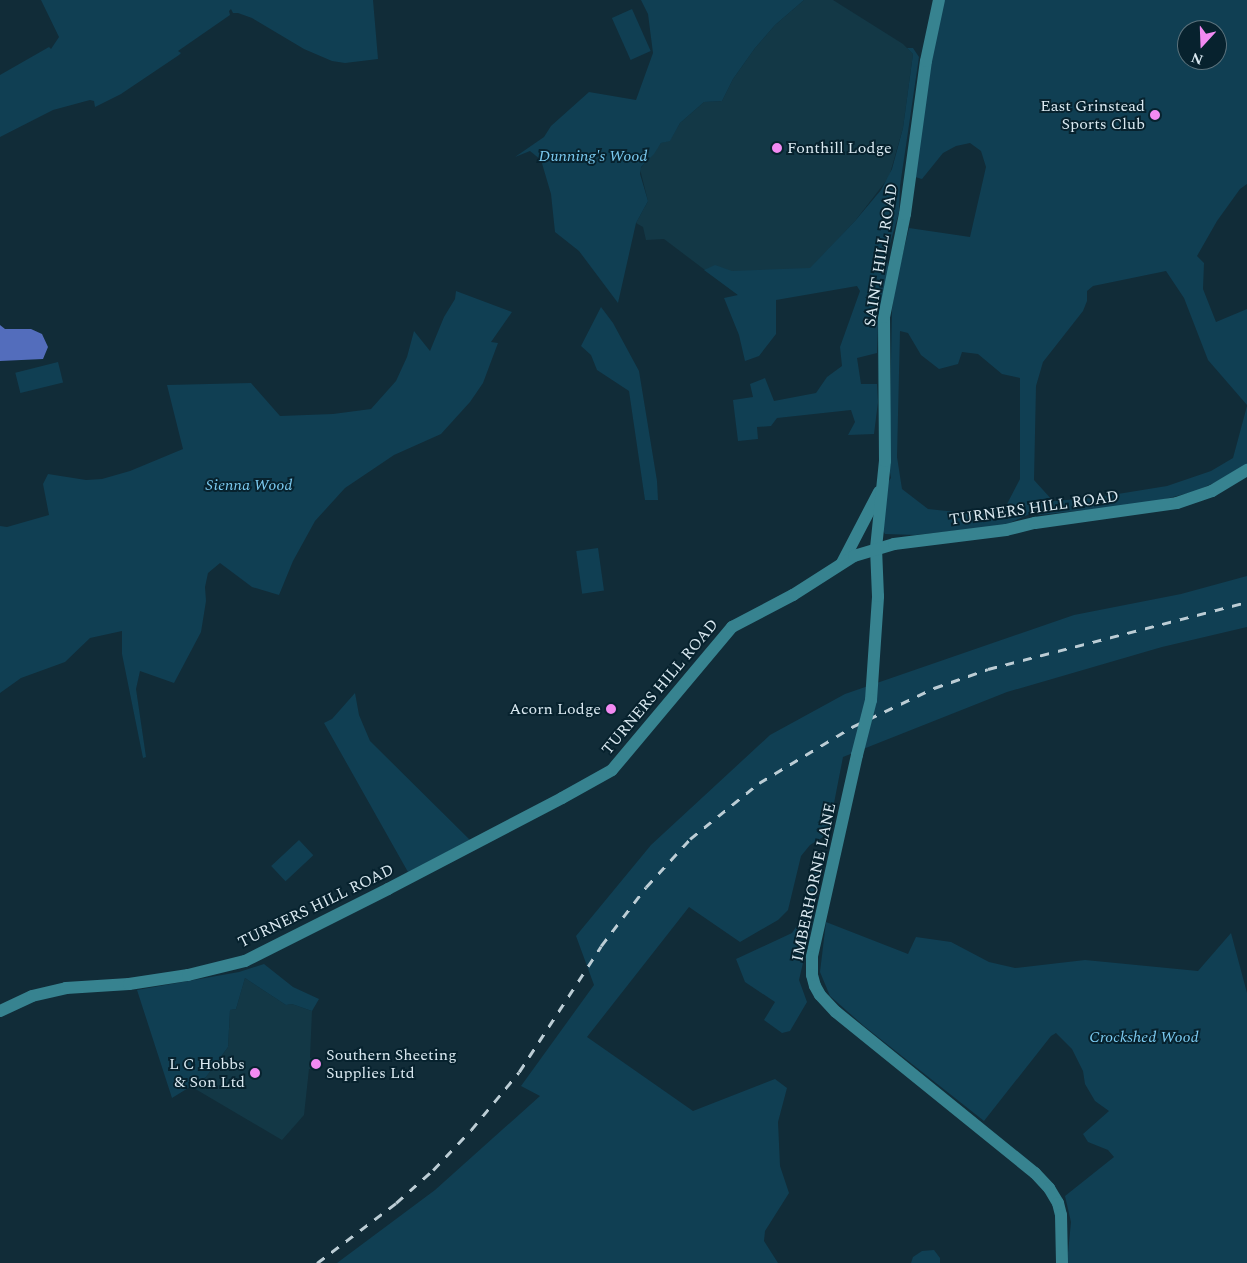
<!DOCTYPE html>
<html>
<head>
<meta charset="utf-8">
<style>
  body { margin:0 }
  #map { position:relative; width:1247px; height:1263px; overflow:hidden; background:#112c38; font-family:Spectral,serif }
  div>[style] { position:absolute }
  .built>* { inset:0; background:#133846 }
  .green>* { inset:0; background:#103f53; transform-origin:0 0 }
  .water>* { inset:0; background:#536dbc }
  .secondary>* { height:12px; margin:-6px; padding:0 6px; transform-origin:6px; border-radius:6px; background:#378390 }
  .rail>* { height:2.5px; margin-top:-1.25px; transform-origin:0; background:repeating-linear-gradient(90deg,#bccdd5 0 9px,transparent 0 18px) }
  .secondary-bridge>* { height:12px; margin:-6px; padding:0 6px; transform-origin:6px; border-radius:6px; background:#378390 }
  .dots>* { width:14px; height:14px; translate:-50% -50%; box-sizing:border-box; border:2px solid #07222e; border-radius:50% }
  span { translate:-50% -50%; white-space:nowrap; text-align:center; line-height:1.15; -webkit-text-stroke:4px #07222e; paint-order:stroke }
  .poi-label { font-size:16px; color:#dae9f1 }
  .right { translate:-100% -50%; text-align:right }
  .left { translate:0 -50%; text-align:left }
  .park-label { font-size:16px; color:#7ccbf1; font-style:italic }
  .street-label { font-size:16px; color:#dae9f1 }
  .north { position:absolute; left:1177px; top:20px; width:50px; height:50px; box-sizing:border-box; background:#07222e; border:1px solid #5b727c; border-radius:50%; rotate:200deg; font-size:14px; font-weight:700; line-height:20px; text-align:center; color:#dae9f1 }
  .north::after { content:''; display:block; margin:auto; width:18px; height:22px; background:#f28af2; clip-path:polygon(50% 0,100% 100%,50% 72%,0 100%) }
</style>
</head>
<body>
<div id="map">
  <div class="built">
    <div style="clip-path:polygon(804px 0,833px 0,903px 44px,913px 54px,903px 128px,889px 177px,855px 221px,811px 268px,812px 275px,738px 295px,664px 239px,646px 240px,643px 227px,636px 223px,648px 201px,640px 169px,661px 143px,670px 140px,680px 123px,704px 102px,722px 101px,733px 79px,755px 48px,775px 25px)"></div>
    <div style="clip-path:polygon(245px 978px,286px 1005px,292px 1004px,312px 1011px,310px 1058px,322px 1059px,321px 1069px,309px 1069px,304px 1115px,282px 1140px,192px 1087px,206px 1077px,228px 1047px,230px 1010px,236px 1009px)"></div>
  </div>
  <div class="green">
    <div style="clip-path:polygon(41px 0,373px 0,378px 59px,345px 63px,332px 61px,304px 49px,252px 18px,238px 13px,233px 13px,231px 9px,229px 11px,230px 15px,178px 51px,181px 53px,179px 55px,121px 94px,95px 107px,94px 101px,90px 100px,53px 110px,0 137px,0 75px,49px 47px,51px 49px,59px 37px)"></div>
    <div style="clip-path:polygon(641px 0,804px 0,775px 25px,755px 48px,733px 79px,722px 101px,704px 102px,680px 123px,670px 141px,661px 143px,654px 154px,641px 167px,640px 174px,648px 201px,636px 223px,618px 303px,579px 251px,555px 232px,551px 194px,541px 160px,530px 151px,515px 157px,544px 137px,551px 126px,589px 92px,636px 100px,653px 53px,648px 14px)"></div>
    <div style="clip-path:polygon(evenodd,944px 0,1247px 0,1247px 184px,1240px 189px,1217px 221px,1197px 256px,1204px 263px,1203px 289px,1216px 322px,1247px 309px,1247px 405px,1208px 360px,1184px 298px,1166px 271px,1093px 286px,1087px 291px,1087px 301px,1083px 311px,1043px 362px,1036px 386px,1034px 480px,1053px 501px,1093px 498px,1167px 486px,1211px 471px,1233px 458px,1247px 406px,1247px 465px,1238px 472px,1196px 491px,1150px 503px,1040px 515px,1032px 513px,1005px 525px,916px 535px,885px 534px,882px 529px,888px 482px,891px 478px,889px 467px,892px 309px,896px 282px,909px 228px,970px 237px,986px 167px,981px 151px,970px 143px,956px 146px,943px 153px,922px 179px,915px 177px,930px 65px,944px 0,1187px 30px,1217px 30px,1217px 60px,1187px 60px,1187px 30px,944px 0,900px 331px,908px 333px,921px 355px,939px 369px,958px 364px,962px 352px,978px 354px,1002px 374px,1020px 378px,1020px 479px,1006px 506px,966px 513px,928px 509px,902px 489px,897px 457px,900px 331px)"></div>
    <div style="left:632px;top:9px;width:46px;height:22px;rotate:66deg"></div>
    <div style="clip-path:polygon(907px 48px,913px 48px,919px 57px,900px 186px,899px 213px,886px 257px,889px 269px,878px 327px,877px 353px,857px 358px,861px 384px,877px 384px,878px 402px,874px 434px,848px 435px,855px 422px,851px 410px,777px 418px,771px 426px,757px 427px,758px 439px,738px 441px,733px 400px,753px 397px,750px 384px,765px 378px,774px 401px,816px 393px,827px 377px,842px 366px,840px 347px,860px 291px,857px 286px,776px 300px,776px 334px,759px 356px,745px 361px,739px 335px,724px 298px,738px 295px,704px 270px,715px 265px,732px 271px,810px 268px,855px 221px,881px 190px,892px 169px,903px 128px,913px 54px)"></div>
    <div style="clip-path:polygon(456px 291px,512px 312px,491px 342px,498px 343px,483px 383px,470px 402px,441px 434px,394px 455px,345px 488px,315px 521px,293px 561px,279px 595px,252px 587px,220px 563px,208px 573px,205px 587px,206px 601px,201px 632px,174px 683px,140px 671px,136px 689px,146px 757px,143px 758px,122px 654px,122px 631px,90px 638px,65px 662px,21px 678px,0 693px,0 526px,7px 527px,49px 515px,43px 484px,48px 474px,86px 480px,102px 479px,130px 471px,183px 449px,167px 385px,251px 383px,280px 416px,333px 414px,371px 409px,396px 381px,407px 357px,414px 331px,430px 351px,444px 317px,455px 299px)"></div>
    <div style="clip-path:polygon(601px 307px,613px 323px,639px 371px,657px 481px,658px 500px,645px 500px,629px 391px,597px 370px,591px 355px,581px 346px)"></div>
    <div style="left:58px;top:362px;width:21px;height:44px;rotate:76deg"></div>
    <div style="left:598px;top:548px;width:43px;height:22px;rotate:82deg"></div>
    <div style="clip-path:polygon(1247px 576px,1247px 627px,1162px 647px,1007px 692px,843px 757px,828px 834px,810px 845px,801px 856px,788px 910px,778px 920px,740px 942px,689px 907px,587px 1037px,693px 1111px,775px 1079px,787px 1088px,778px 1122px,780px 1166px,789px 1193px,765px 1231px,764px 1241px,778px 1263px,337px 1263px,435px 1190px,540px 1096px,521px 1086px,594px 985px,576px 936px,651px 845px,770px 735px,845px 694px,1074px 615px,1181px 594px)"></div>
    <div style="clip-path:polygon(355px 693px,359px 715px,370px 741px,470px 840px,408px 872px,324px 723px,332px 719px)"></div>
    <div style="left:299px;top:840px;width:21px;height:38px;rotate:47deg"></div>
    <div style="clip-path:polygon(820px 871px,814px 916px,799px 980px,807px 1002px,790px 1031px,782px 1033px,764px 1020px,775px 1002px,745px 982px,736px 959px,792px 933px,806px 912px,809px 877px,814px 872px)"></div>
    <div style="clip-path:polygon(826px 922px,908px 954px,916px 937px,951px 942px,989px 962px,1015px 968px,1085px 960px,1198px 971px,1231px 933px,1247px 993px,1247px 1263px,1067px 1263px,1071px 1222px,1065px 1196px,1114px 1157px,1108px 1150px,1088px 1142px,1083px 1134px,1109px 1111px,1095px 1101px,1085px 1084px,1083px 1071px,1072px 1049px,1056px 1033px,1051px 1036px,984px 1121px,864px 1026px,830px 996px,820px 972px)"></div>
    <div style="clip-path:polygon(264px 964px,293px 987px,319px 999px,312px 1011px,292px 1004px,286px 1005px,245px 978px,236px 1009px,230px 1010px,228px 1047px,206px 1077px,172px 1098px,137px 990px,239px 972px)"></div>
    <div style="clip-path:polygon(934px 1250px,940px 1258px,940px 1263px,911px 1263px,913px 1257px,922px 1251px)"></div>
  </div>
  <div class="water">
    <div style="clip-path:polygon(0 325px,5px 329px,31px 329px,42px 334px,48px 347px,43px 359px,0 361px)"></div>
  </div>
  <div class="secondary">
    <div style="left:842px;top:563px;width:80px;rotate:-62.5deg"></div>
    <div style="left:871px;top:700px;width:104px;rotate:-86.1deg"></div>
    <div style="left:878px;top:596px;width:48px;rotate:-92.4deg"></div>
    <div style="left:876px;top:548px;width:87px;rotate:-84.1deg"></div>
    <div style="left:885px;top:461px;width:144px;rotate:-90.4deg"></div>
    <div style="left:884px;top:317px;width:105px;rotate:-78.5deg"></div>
    <div style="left:905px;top:214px;width:154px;rotate:-82.2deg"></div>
    <div style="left:926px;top:61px;width:62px;rotate:-78deg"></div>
    <div style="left:857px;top:755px;width:207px;rotate:102.6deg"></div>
    <div style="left:812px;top:957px;width:18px;rotate:90deg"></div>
    <div style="left:812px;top:975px;width:11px;rotate:75deg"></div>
    <div style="left:815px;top:986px;width:10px;rotate:61deg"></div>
    <div style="left:820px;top:995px;width:23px;rotate:47deg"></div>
    <div style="left:836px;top:1012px;width:256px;rotate:39deg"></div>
    <div style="left:1035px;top:1173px;width:21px;rotate:47deg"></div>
    <div style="left:1049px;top:1188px;width:17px;rotate:59deg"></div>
    <div style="left:1058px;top:1203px;width:12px;rotate:76deg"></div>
    <div style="left:1061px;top:1215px;width:48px;rotate:88.8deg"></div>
    <div style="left:0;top:1011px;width:35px;rotate:-25deg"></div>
    <div style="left:32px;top:996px;width:35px;rotate:-13deg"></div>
    <div style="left:66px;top:988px;width:63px;rotate:-3.6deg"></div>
    <div style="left:129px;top:984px;width:60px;rotate:-8.7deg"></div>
    <div style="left:188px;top:975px;width:59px;rotate:-13.8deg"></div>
    <div style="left:245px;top:961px;width:160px;rotate:-26.7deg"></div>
    <div style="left:388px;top:889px;width:196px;rotate:-27.6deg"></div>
    <div style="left:562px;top:798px;width:57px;rotate:-29.2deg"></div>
    <div style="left:612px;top:770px;width:187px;rotate:-50deg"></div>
    <div style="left:732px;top:627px;width:69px;rotate:-27.7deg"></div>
    <div style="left:793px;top:595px;width:72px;rotate:-32.6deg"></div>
    <div style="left:854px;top:556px;width:42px;rotate:-16.7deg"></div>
    <div style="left:894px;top:544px;width:113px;rotate:-7.1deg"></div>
    <div style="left:1006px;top:530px;width:30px;rotate:-14deg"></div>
    <div style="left:1035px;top:523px;width:143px;rotate:-8deg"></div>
    <div style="left:1177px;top:503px;width:37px;rotate:-19deg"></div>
    <div style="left:1212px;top:491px;width:41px;rotate:-31deg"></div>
  </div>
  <div class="rail">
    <div style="left:317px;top:1263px;width:99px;rotate:-37.2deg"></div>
    <div style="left:396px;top:1203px;width:50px;rotate:-41.7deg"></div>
    <div style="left:433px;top:1170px;width:55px;rotate:-46.5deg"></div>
    <div style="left:471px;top:1130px;width:75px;rotate:-50.4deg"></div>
    <div style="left:519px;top:1072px;width:150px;rotate:-56.9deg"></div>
    <div style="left:601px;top:946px;width:74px;rotate:-52.7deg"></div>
    <div style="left:646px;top:887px;width:65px;rotate:-47.5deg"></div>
    <div style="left:690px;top:839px;width:89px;rotate:-39.1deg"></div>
    <div style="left:759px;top:783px;width:109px;rotate:-31.1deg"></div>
    <div style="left:852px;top:727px;width:91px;rotate:-25.4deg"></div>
    <div style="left:934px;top:688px;width:57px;rotate:-19.4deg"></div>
    <div style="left:988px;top:669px;width:268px;rotate:-14.5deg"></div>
  </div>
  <div class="secondary-bridge">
    <div style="left:857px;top:755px;width:57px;rotate:-75.7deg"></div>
  </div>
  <div class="dots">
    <div style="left:1155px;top:115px;background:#f28af2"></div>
    <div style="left:777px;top:148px;background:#f28af2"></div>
    <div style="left:611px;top:709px;background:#f28af2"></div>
    <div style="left:316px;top:1064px;background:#f28af2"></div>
    <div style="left:255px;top:1073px;background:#f28af2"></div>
  </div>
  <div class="poi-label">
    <span class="right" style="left:1145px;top:115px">East Grinstead<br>Sports Club</span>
    <span class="left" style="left:787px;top:148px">Fonthill Lodge</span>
    <span class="right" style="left:601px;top:709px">Acorn Lodge</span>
    <span class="left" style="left:326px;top:1064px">Southern Sheeting<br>Supplies Ltd</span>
    <span class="right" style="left:245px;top:1073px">L C Hobbs<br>&amp; Son Ltd</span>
  </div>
  <div class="park-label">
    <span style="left:593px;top:156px">Dunning's Wood</span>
    <span style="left:249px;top:485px">Sienna Wood</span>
    <span style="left:1144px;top:1037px">Crockshed Wood</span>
  </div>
  <div class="street-label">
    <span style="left:881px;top:255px;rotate:-81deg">SAINT HILL ROAD</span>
    <span style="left:1034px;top:508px;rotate:-8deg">TURNERS HILL ROAD</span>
    <span style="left:660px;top:687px;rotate:-50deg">TURNERS HILL ROAD</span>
    <span style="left:814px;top:882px;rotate:-78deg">IMBERHORNE LANE</span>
    <span style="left:316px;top:906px;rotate:-26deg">TURNERS HILL ROAD</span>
  </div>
  <div class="north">N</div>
</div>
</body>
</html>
